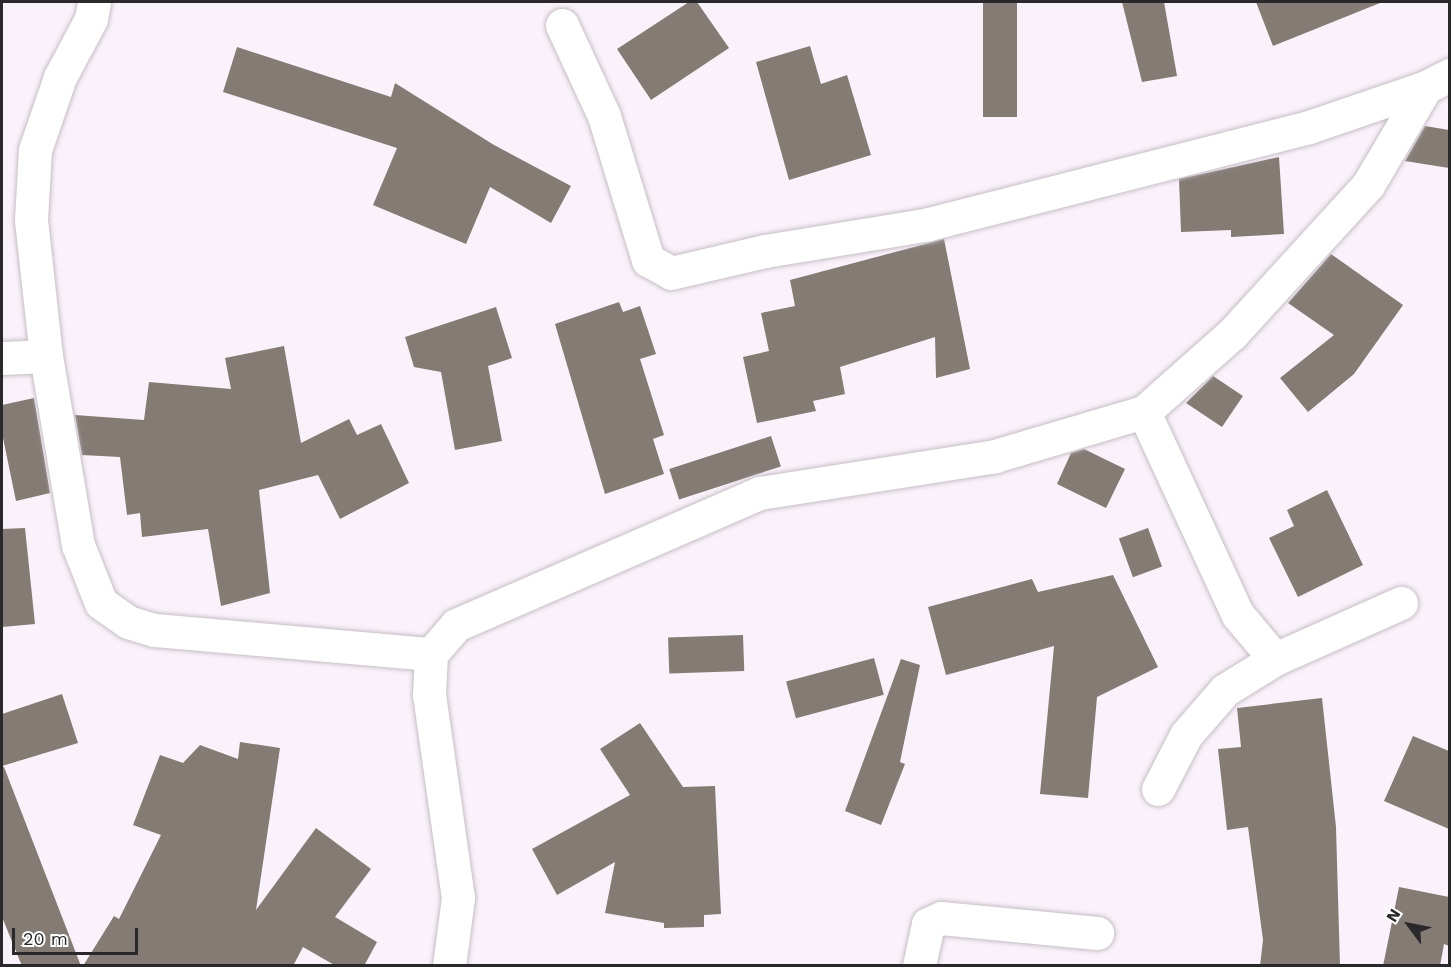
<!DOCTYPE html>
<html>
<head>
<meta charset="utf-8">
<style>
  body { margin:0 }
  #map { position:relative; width:1451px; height:967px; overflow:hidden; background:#faf2fa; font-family:"Work Sans",sans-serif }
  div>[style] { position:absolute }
  .building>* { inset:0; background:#837b74; transform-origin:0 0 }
  .roads { filter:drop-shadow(0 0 2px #c6bec6) drop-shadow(0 0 2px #c6bec6) }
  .minor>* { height:33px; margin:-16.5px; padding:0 16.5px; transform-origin:16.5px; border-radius:16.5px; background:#fff }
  span { translate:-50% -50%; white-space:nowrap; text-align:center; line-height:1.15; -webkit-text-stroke:6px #fff; paint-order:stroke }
  .frame { position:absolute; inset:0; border:3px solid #2b282b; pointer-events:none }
  .north { position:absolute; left:1379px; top:895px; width:60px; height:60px; -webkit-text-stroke:4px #fff; paint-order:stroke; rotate:302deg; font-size:16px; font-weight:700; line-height:24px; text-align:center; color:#2b282b }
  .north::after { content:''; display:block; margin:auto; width:21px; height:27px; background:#2b282b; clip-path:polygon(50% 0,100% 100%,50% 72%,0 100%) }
  .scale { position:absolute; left:12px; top:928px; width:126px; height:27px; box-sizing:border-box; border:3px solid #2b282b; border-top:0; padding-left:8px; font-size:18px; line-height:21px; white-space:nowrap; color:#2b282b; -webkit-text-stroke:4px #fff; paint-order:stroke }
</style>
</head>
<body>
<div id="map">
  <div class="building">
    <div style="clip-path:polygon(689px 2px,697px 2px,729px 48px,651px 100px,617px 49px)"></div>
    <div style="left:983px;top:2px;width:34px;height:115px"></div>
    <div style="clip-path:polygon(1122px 2px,1164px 2px,1177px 76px,1142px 82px)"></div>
    <div style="clip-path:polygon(1256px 2px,1380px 2px,1380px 3px,1273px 46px)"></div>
    <div style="clip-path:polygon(810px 46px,821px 84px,847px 75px,871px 155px,789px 180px,756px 62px)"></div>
    <div style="clip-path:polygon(237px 47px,391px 97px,395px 83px,494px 145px,571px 186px,551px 223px,490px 187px,466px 244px,373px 205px,397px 148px,223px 92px)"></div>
    <div style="clip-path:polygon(1425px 126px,1449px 130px,1449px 168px,1405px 161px)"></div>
    <div style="clip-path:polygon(1279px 157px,1284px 234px,1231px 237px,1231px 230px,1181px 232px,1179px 179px)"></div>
    <div style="clip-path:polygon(944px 239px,970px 369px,936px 378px,935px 337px,840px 367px,845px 394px,813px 401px,816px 411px,757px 423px,743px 357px,769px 351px,761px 313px,795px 306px,790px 280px)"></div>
    <div style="clip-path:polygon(1331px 254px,1403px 305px,1354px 374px,1308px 412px,1280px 378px,1334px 335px,1288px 303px)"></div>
    <div style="clip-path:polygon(619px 302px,623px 312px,640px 306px,656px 354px,640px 359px,664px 435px,653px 439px,664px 474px,605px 494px,555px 324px)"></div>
    <div style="clip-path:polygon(496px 307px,512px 358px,488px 366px,502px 441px,455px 450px,441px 372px,414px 367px,405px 337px)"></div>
    <div style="clip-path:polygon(284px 346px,301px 443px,349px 419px,357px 435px,381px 424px,409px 483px,340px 519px,318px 475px,259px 490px,270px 593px,221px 606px,208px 529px,142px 537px,140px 513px,127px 515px,120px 457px,82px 455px,75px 415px,144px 420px,149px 382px,231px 389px,225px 358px)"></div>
    <div style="clip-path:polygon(1213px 376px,1243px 396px,1222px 427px,1186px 403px)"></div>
    <div style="clip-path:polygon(34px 398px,50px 493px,16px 501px,2px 433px,2px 405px)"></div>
    <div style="left:771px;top:436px;width:32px;height:107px;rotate:72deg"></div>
    <div style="clip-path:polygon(1084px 449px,1125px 469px,1106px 508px,1057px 484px,1071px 453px)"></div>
    <div style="clip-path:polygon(1327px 490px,1363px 565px,1298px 597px,1269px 538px,1294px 526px,1287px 510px)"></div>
    <div style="clip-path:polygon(25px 528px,35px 624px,2px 627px,2px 529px)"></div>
    <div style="left:1148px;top:528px;width:41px;height:31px;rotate:70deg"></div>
    <div style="clip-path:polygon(1113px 575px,1158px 667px,1097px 697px,1088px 798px,1040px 794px,1054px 646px,946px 675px,928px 607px,1032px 579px,1038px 592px)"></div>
    <div style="left:743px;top:635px;width:36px;height:75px;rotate:88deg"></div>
    <div style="left:874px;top:658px;width:38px;height:91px;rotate:75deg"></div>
    <div style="clip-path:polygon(901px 659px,920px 665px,900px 762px,905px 764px,881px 825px,845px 811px)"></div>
    <div style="clip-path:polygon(62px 694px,78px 743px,2px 766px,2px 714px)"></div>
    <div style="clip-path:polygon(1322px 698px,1336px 827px,1340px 966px,1260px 966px,1263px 940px,1248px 827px,1227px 830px,1218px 749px,1241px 747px,1237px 708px)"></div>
    <div style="clip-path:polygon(640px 723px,683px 787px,715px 786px,721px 914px,704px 915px,704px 927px,664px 928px,664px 923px,605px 913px,615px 862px,557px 895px,532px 849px,630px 795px,600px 749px)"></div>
    <div style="clip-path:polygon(1413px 736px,1449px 751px,1449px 829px,1384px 801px)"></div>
    <div style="clip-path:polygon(240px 742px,280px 748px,256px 910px,316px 828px,371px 869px,335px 917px,377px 942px,364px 966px,336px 966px,303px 947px,293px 966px,83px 966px,114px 916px,119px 919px,161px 835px,133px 825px,160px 755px,183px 763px,200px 745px,238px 759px)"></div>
    <div style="clip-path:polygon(2px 767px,4px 767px,81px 966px,22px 966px,2px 917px)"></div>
    <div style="clip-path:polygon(1399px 887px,1449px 897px,1449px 946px,1444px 944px,1440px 966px,1383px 966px)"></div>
  </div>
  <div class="roads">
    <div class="minor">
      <div style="left:94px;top:2px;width:17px;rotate:100deg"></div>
      <div style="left:91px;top:19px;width:66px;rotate:118.1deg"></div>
      <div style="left:60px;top:77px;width:77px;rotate:108.9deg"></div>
      <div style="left:35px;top:150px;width:70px;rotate:93.3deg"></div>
      <div style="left:31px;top:220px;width:137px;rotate:83.7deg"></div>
      <div style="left:46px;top:356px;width:192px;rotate:80.4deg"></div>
      <div style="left:78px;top:545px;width:62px;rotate:68.4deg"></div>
      <div style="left:101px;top:603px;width:33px;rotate:35deg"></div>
      <div style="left:128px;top:622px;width:28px;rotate:17deg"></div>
      <div style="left:155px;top:630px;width:277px;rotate:5deg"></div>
      <div style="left:562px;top:25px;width:100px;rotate:65.2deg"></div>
      <div style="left:604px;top:116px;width:151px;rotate:73deg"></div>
      <div style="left:648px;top:260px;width:26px;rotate:29deg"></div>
      <div style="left:671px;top:273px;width:97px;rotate:-13.2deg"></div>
      <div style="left:765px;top:251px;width:166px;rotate:-9.3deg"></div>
      <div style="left:929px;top:224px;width:392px;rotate:-14.3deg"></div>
      <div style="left:1309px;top:127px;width:124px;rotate:-18.9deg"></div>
      <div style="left:2px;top:358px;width:44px;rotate:-2.6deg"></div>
      <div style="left:1144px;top:412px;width:224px;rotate:65.2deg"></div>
      <div style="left:1238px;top:615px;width:57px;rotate:49.9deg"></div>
      <div style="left:1158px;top:789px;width:61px;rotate:-62.6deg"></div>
      <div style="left:1186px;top:735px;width:60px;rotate:-49.1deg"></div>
      <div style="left:1225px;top:690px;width:59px;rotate:-31.8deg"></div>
      <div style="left:1275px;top:659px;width:138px;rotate:-24deg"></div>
      <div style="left:449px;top:966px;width:69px;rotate:-82.5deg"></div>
      <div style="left:458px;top:898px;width:205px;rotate:-98.1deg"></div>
      <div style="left:429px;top:695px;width:41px;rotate:-87.2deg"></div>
      <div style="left:431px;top:654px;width:38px;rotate:-49deg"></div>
      <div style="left:456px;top:625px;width:331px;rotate:-23.5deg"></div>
      <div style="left:760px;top:493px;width:238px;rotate:-8.9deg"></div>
      <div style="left:995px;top:456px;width:155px;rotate:-16.5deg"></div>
      <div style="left:1144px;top:412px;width:118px;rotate:-41.6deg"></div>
      <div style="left:1232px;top:334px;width:202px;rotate:-47.6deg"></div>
      <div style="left:1368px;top:185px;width:114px;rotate:-59.4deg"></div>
      <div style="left:1426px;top:87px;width:27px;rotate:-27deg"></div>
      <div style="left:919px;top:966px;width:43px;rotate:-77.9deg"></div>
      <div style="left:928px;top:924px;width:14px;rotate:-25deg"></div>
      <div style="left:941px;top:918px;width:157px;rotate:5.5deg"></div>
    </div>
  </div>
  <div class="frame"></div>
  <div class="north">N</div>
  <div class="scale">20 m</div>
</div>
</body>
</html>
